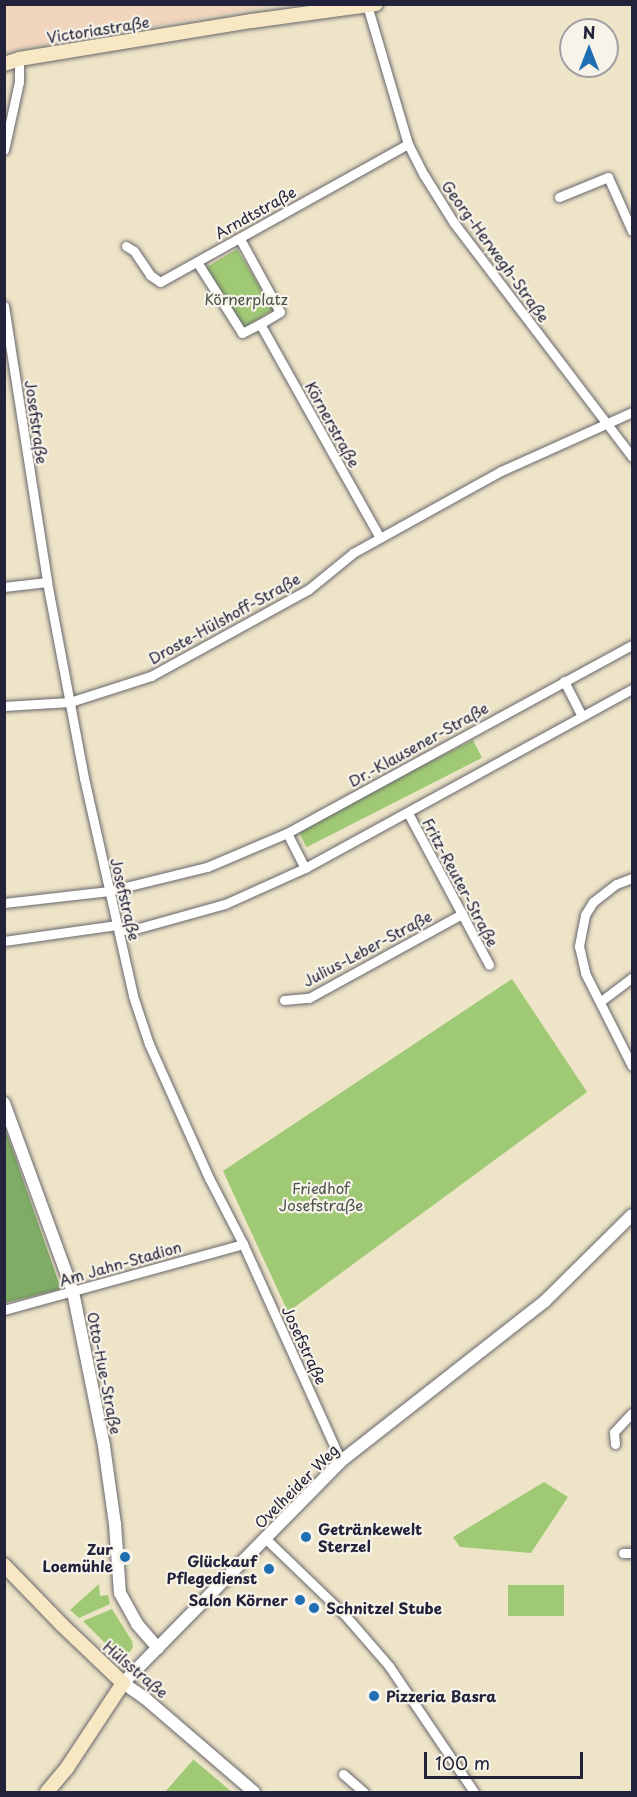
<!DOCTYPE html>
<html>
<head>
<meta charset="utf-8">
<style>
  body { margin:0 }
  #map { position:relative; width:637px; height:1797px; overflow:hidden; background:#eee5c8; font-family:"Playpen Sans",sans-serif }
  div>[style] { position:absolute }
  .built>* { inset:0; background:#f1d5bd }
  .green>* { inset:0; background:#a0c975; transform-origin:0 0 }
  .forest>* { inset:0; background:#80ad66 }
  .roads { filter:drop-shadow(0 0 2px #69666c) drop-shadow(0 0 2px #69666c) }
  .minor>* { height:9px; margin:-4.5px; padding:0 4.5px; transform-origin:4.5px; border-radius:4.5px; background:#fff }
  .tertiary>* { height:12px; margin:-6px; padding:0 6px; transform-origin:6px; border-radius:6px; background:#fff }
  .secondary>* { height:14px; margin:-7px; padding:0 7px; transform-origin:7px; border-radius:7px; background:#f7e8c3 }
  .dots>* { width:16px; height:16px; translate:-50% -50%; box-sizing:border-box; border:3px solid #f7f3e8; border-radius:50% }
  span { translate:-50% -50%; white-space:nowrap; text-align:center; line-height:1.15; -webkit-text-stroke:4.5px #f7f3e8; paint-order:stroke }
  .street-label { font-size:15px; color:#22223b }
  .park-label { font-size:15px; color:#48544c }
  .poi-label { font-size:15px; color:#22223b; font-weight:700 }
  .left { translate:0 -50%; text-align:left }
  .right { translate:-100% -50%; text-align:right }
  .frame { position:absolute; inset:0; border:6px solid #22223b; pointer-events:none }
  .north { position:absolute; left:559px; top:18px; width:60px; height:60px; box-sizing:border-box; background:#f7f3e8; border:2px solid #a29fa3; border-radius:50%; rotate:0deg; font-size:16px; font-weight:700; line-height:24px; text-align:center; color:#22223b }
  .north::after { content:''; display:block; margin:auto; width:21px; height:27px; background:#1f6fb2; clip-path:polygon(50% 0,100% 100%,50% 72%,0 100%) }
  .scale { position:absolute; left:424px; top:1752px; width:159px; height:27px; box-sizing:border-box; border:3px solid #22223b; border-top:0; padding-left:8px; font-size:18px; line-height:21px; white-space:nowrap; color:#22223b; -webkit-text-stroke:4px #f7f3e8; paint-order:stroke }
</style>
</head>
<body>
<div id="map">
  <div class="built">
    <div style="clip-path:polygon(4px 5px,5px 4px,278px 5px,18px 49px,5px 53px)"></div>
  </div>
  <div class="green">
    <div style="left:237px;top:249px;width:71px;height:37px;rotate:59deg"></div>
    <div style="left:473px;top:740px;width:20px;height:197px;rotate:63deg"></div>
    <div style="clip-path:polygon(512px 979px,587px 1092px,288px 1312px,223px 1171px)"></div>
    <div style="clip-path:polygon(544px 1482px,568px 1497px,531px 1553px,460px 1547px,453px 1537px)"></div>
    <div style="clip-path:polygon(99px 1584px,100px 1596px,108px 1595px,110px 1604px,79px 1618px,70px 1610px)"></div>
    <div style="left:508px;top:1585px;width:56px;height:31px"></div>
    <div style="clip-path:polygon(112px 1609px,132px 1641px,133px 1647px,127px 1656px,118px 1656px,83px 1621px)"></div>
    <div style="clip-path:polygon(194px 1759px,194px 1760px,232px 1792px,165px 1792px)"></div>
  </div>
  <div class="forest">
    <div style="clip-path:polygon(5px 1128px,61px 1289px,5px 1303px,4px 1303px)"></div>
  </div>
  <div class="roads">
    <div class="minor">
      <div style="left:367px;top:5px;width:145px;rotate:73.6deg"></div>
      <div style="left:408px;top:144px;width:35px;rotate:63deg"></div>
      <div style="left:424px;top:175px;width:57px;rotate:58deg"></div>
      <div style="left:454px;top:223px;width:294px;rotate:52.7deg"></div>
      <div style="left:4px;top:150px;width:70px;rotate:-77.6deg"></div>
      <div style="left:19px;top:82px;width:23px;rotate:-90deg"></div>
      <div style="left:559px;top:197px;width:53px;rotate:-22.2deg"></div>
      <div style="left:608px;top:177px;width:59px;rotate:66deg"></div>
      <div style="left:240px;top:239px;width:83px;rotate:61.3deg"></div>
      <div style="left:280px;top:312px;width:23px;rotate:149deg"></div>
      <div style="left:260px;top:324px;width:245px;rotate:60.7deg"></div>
      <div style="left:126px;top:246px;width:9px;rotate:32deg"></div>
      <div style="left:134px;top:251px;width:29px;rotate:56deg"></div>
      <div style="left:150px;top:275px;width:12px;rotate:35deg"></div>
      <div style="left:160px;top:282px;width:284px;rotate:-29.1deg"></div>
      <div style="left:197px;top:262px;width:84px;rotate:57.6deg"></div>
      <div style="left:242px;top:333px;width:20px;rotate:-27deg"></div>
      <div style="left:4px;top:306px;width:279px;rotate:81.1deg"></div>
      <div style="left:47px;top:582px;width:199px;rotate:79.3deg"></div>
      <div style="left:84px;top:778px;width:223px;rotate:77.3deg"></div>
      <div style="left:133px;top:996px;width:51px;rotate:71.6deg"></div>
      <div style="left:149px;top:1044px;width:147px;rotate:65.9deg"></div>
      <div style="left:209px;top:1178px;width:74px;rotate:62.7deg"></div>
      <div style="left:243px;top:1244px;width:238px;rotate:65.7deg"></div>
      <div style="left:4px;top:587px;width:43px;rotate:-6.6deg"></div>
      <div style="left:564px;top:681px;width:39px;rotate:63deg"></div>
      <div style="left:4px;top:706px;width:66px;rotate:-3.5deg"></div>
      <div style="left:70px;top:702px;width:85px;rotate:-17.8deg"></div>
      <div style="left:151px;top:676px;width:180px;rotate:-28.8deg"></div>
      <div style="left:309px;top:589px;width:57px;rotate:-39.3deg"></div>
      <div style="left:353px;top:553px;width:169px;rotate:-29deg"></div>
      <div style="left:501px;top:471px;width:144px;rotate:-24.2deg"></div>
      <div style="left:408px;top:813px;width:172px;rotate:61.9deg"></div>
      <div style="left:287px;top:833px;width:39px;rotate:63deg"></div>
      <div style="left:632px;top:878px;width:17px;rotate:159deg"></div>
      <div style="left:616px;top:884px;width:29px;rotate:142deg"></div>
      <div style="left:593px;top:902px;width:15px;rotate:122deg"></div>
      <div style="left:585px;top:915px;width:32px;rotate:101deg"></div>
      <div style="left:579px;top:946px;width:28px;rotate:77deg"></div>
      <div style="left:585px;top:973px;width:104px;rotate:63.2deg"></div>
      <div style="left:4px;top:903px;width:106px;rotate:-6.5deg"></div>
      <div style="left:109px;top:891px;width:101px;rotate:-13.8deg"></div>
      <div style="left:207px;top:867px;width:87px;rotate:-23deg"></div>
      <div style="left:287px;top:833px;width:393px;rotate:-28.6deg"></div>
      <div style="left:4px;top:941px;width:114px;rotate:-8.1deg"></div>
      <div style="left:117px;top:925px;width:13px;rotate:29deg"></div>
      <div style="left:128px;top:931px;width:101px;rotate:-15.6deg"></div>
      <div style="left:225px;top:904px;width:88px;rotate:-24.2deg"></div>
      <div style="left:305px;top:868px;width:373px;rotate:-28.7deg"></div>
      <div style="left:284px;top:1000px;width:25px;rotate:-5deg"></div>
      <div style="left:309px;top:998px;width:175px;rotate:-28.8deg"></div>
      <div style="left:601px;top:1001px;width:39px;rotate:-37deg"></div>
      <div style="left:4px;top:1310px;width:248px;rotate:-15.4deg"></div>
      <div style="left:615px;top:1444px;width:12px;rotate:-95deg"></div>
      <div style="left:614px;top:1432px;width:26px;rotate:-47deg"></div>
      <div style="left:266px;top:1539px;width:108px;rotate:43.9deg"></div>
      <div style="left:344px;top:1614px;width:69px;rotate:49.1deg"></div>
      <div style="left:389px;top:1666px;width:152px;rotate:56deg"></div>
      <div style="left:623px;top:1553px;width:9px"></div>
      <div style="left:343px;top:1774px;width:28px;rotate:41deg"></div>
    </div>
    <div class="tertiary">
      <div style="left:4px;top:1103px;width:201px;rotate:69.9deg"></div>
      <div style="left:73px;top:1292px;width:157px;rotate:78.6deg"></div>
      <div style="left:104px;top:1446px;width:79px;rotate:82deg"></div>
      <div style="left:115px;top:1524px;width:69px;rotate:85.9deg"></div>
      <div style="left:120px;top:1593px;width:35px;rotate:61deg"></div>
      <div style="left:137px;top:1624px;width:32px;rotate:49deg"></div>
      <div style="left:254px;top:1792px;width:143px;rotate:-139.3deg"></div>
      <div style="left:146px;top:1699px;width:28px;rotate:-145deg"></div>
      <div style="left:123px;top:1683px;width:311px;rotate:-45.5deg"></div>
      <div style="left:341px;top:1461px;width:259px;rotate:-38.1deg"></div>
      <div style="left:545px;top:1301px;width:122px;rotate:-44.7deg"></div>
    </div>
    <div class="secondary">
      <div style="left:4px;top:64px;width:16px;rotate:-18deg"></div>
      <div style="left:19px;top:59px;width:236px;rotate:-9.3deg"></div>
      <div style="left:252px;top:21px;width:125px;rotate:-7.8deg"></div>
      <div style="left:4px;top:1565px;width:83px;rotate:46deg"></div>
      <div style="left:62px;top:1625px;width:84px;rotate:43.6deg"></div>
      <div style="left:123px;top:1683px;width:102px;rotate:123.4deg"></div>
      <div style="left:67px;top:1768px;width:31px;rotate:130deg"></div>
    </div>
  </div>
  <div class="dots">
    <div style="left:306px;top:1537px;background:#1f6fb2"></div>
    <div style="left:125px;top:1557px;background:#1f6fb2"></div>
    <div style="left:269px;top:1569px;background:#1f6fb2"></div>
    <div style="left:300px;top:1600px;background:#1f6fb2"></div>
    <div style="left:314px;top:1608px;background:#1f6fb2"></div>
    <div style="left:374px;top:1696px;background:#1f6fb2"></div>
  </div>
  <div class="street-label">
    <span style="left:98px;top:29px;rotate:-9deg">Victoriastraße</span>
    <span style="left:255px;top:212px;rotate:-29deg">Arndtstraße</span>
    <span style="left:496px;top:251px;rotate:54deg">Georg-Herwegh-Straße</span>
    <span style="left:37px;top:422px;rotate:82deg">Josefstraße</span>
    <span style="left:333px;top:424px;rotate:61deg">Körnerstraße</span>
    <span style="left:224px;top:618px;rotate:-29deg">Droste-Hülshoff-Straße</span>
    <span style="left:418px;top:744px;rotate:-29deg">Dr.-Klausener-Straße</span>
    <span style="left:461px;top:882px;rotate:62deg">Fritz-Reuter-Straße</span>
    <span style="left:126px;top:899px;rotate:77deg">Josefstraße</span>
    <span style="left:367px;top:948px;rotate:-28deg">Julius-Leber-Straße</span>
    <span style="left:120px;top:1263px;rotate:-16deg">Am Jahn-Stadion</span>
    <span style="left:305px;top:1345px;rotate:65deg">Josefstraße</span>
    <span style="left:105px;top:1373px;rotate:79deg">Otto-Hue-Straße</span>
    <span style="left:296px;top:1486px;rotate:-45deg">Ovelheider Weg</span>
    <span style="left:136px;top:1669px;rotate:40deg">Hülsstraße</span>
  </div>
  <div class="park-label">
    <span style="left:246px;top:299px">Körnerplatz</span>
    <span style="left:321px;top:1196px">Friedhof<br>Josefstraße</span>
  </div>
  <div class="poi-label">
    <span class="left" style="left:318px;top:1537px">Getränkewelt<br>Sterzel</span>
    <span class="right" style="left:113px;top:1557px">Zur<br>Loemühle</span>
    <span class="right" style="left:257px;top:1569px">Glückauf<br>Pflegedienst</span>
    <span class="right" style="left:288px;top:1600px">Salon Körner</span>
    <span class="left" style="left:326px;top:1608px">Schnitzel Stube</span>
    <span class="left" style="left:386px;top:1696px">Pizzeria Basra</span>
  </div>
  <div class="frame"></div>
  <div class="north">N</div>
  <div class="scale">100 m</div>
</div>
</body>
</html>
